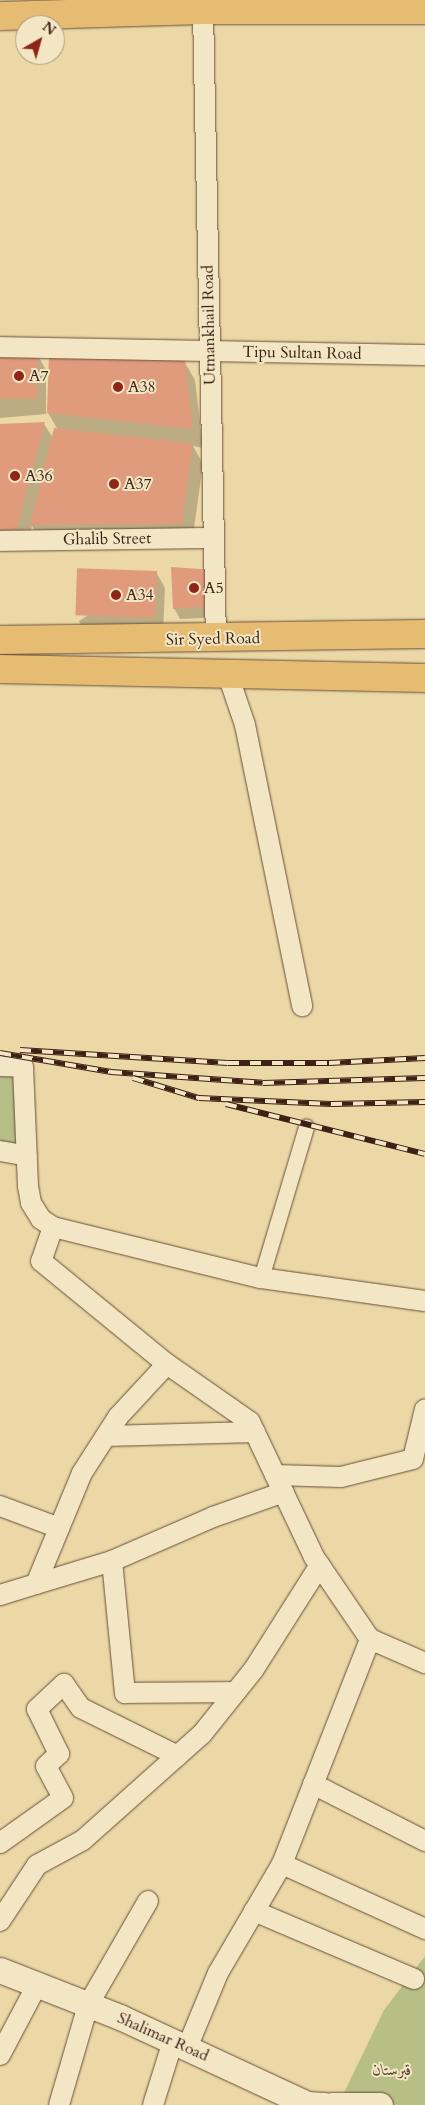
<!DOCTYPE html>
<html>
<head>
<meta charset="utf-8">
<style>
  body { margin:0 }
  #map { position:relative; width:425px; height:2105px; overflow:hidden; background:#ebd8a6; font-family:Cardo,Amiri,serif }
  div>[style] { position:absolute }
  .green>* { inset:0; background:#b7bf87 }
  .shadow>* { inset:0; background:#0003 }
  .building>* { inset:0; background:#df9b7b; transform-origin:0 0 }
  .roads { filter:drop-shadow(0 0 1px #694f39) drop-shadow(0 0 1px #694f39) }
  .pedestrian>* { height:15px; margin:-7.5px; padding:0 7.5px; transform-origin:7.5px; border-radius:7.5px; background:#f2e6c5 }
  .minor>* { height:20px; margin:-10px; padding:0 10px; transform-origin:10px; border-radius:10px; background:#f2e6c5 }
  .tertiary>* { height:25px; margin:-12.5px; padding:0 12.5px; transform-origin:12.5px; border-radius:12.5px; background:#f2e6c5 }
  .primary>* { height:28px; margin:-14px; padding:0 14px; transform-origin:14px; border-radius:14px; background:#e6bc73 }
  .rail>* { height:5.5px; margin-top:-2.75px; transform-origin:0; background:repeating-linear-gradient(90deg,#f2e6c5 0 11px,#3e2115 0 22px); box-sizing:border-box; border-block:1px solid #3e2115 }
  .dots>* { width:14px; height:14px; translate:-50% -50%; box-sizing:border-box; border:2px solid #f2e6c5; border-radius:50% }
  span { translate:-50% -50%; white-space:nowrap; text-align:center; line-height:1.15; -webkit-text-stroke:4px #f2e6c5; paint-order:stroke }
  .street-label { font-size:16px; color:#3e2115 }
  .poi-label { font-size:16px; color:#3e2115 }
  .left { translate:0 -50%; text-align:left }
  .park-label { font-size:16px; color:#5c4832; font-style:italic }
  .north { position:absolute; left:15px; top:15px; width:50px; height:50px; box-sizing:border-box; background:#f2e6c5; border:1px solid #aa977f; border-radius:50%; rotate:38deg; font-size:14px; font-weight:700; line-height:20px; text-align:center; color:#3e2115 }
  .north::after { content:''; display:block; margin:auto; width:18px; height:22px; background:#8f2418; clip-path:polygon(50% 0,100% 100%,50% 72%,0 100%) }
</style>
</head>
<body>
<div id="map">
  <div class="green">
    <div style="clip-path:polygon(0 1066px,17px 1067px,27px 1156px,0 1149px)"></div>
    <div style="clip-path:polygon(425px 1956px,425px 2105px,338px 2105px,384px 2010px)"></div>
  </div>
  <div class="shadow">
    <div style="clip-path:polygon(37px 354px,46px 370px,46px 414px,0 418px,0 355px)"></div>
    <div style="clip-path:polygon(184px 361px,195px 380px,203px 448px,193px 446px,203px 464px,192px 543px,42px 543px,32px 526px,26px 549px,0 546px,0 425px,44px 424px,53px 438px,58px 430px,48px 413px)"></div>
    <div style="clip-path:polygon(214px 571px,224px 617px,180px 619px,174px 608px)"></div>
    <div style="clip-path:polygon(156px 572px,165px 588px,163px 633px,87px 637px,79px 621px)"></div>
  </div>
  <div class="building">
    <div style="left:38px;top:353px;width:46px;height:38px;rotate:91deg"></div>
    <div style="clip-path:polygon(49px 355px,185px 360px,193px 429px,47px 413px)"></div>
    <div style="clip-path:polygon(45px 422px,16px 531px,0 529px,0 424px)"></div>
    <div style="clip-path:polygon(54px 428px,193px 443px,182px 524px,30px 525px)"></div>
    <div style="clip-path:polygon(171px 567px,215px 570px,218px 606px,173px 609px)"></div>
    <div style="left:157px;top:571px;width:47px;height:80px;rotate:92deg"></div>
  </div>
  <div class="roads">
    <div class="pedestrian">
      <div style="left:261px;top:1278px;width:158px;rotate:-73.4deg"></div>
    </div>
    <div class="minor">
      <div style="left:203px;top:10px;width:629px;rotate:88.82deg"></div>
      <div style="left:0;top:347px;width:425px;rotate:1.1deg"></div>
      <div style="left:0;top:541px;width:214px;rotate:-0.8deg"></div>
      <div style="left:227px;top:672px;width:56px;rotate:71.2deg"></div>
      <div style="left:245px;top:725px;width:287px;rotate:78.5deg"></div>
      <div style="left:0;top:1066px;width:23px;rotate:2deg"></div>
      <div style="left:23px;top:1067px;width:119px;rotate:87.6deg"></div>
      <div style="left:28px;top:1186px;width:17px;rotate:80deg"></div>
      <div style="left:31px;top:1203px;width:19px;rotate:58deg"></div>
      <div style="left:41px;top:1219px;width:14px;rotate:34deg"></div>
      <div style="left:53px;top:1227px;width:36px;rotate:109deg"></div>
      <div style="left:41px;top:1261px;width:163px;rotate:39.3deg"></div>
      <div style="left:167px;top:1364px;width:72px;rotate:132.8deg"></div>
      <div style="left:118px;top:1417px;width:67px;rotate:122.7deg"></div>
      <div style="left:82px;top:1473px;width:120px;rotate:112.5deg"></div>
      <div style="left:36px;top:1584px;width:38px;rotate:163deg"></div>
      <div style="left:0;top:1151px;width:27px;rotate:10deg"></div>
      <div style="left:53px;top:1227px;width:214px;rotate:13.8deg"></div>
      <div style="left:261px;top:1278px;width:166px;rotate:8deg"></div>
      <div style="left:167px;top:1364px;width:101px;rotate:34.9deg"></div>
      <div style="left:250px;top:1422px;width:149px;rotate:64.6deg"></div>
      <div style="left:314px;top:1557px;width:99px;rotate:55.7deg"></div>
      <div style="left:370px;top:1639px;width:60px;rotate:23.6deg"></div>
      <div style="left:106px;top:1436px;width:149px;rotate:-1.5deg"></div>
      <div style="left:275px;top:1475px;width:66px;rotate:1.7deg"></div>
      <div style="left:341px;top:1477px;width:74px;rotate:-14deg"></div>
      <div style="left:413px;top:1459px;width:51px;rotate:-76.5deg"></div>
      <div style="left:0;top:1506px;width:63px;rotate:20.4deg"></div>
      <div style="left:112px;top:1561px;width:133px;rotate:84.4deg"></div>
      <div style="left:125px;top:1693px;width:110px;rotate:-0.5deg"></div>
      <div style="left:36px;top:1584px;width:79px;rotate:-16.8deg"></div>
      <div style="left:112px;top:1561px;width:110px;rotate:-23.5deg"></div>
      <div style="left:213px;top:1517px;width:75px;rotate:-19.4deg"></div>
      <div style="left:313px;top:1784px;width:126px;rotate:27deg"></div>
      <div style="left:0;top:1843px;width:77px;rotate:-35.5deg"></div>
      <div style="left:63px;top:1798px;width:36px;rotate:-118deg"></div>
      <div style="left:46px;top:1766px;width:18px;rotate:-43deg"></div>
      <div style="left:59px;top:1754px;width:50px;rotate:-116.1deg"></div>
      <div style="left:37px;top:1709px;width:37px;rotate:-43deg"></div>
      <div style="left:64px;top:1684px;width:29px;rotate:55deg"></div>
      <div style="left:81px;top:1708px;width:108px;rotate:26.3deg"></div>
      <div style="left:282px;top:1864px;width:157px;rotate:24.4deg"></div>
      <div style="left:254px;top:1911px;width:174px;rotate:23deg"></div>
      <div style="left:0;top:1921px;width:67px;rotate:-56.5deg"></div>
      <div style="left:37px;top:1865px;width:52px;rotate:-28.5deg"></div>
      <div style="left:83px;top:1840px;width:159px;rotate:-41.7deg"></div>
      <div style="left:202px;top:1734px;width:83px;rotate:-51.3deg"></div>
      <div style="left:254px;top:1669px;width:123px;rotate:-57.6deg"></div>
      <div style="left:187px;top:2048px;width:81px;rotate:-67.5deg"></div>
      <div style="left:218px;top:1973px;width:126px;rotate:-59.6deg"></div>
      <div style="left:282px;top:1864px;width:242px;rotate:-68.6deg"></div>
      <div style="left:0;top:2055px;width:79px;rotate:-62.1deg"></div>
      <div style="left:59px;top:2105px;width:104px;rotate:-73.8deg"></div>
      <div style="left:88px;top:2005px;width:120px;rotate:-60deg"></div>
      <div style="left:153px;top:2105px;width:67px;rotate:-72.6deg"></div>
    </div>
    <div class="tertiary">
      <div style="left:0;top:1970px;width:129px;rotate:21.4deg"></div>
      <div style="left:120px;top:2017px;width:206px;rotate:24.9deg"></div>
      <div style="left:307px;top:2104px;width:17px;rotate:3deg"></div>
      <div style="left:332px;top:2105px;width:48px"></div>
    </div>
    <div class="primary">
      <div style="left:0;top:16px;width:203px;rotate:-1.7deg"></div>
      <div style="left:203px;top:10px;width:222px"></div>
      <div style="left:0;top:640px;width:425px;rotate:-0.8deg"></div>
      <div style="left:0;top:669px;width:425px;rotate:1.2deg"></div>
    </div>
  </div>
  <div class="rail">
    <div style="left:20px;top:1050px;width:208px;rotate:3.6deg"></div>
    <div style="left:228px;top:1063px;width:101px"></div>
    <div style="left:329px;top:1063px;width:96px;rotate:-3deg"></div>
    <div style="left:0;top:1053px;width:113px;rotate:9.7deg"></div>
    <div style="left:111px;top:1072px;width:152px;rotate:4.1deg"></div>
    <div style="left:263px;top:1083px;width:162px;rotate:-1.8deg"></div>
    <div style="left:133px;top:1078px;width:69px;rotate:16.9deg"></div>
    <div style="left:199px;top:1098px;width:132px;rotate:2.6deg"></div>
    <div style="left:331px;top:1104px;width:94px;rotate:-1.2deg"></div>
    <div style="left:226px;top:1104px;width:205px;rotate:14.1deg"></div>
  </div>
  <div class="dots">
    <div style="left:19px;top:376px;background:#8f2418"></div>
    <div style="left:118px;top:387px;background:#8f2418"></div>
    <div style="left:15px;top:476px;background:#8f2418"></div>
    <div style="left:114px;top:484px;background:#8f2418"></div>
    <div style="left:194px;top:588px;background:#8f2418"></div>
    <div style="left:116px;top:595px;background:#8f2418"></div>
  </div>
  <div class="street-label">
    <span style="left:209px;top:325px;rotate:-91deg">Utmankhail Road</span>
    <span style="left:302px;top:353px;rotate:1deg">Tipu Sultan Road</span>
    <span style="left:107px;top:539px;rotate:-1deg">Ghalib Street</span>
    <span style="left:213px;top:639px;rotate:-1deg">Sir Syed Road</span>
    <span style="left:163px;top:2037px;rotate:24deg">Shalimar Road</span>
  </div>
  <div class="poi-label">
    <span class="left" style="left:29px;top:376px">A7</span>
    <span class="left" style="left:128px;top:387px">A38</span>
    <span class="left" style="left:25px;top:476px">A36</span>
    <span class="left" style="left:124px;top:484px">A37</span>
    <span class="left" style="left:204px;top:588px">A5</span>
    <span class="left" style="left:126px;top:595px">A34</span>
  </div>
  <div class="park-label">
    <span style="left:392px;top:2070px">قبرستان</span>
  </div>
  <div class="north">N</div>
</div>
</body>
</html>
